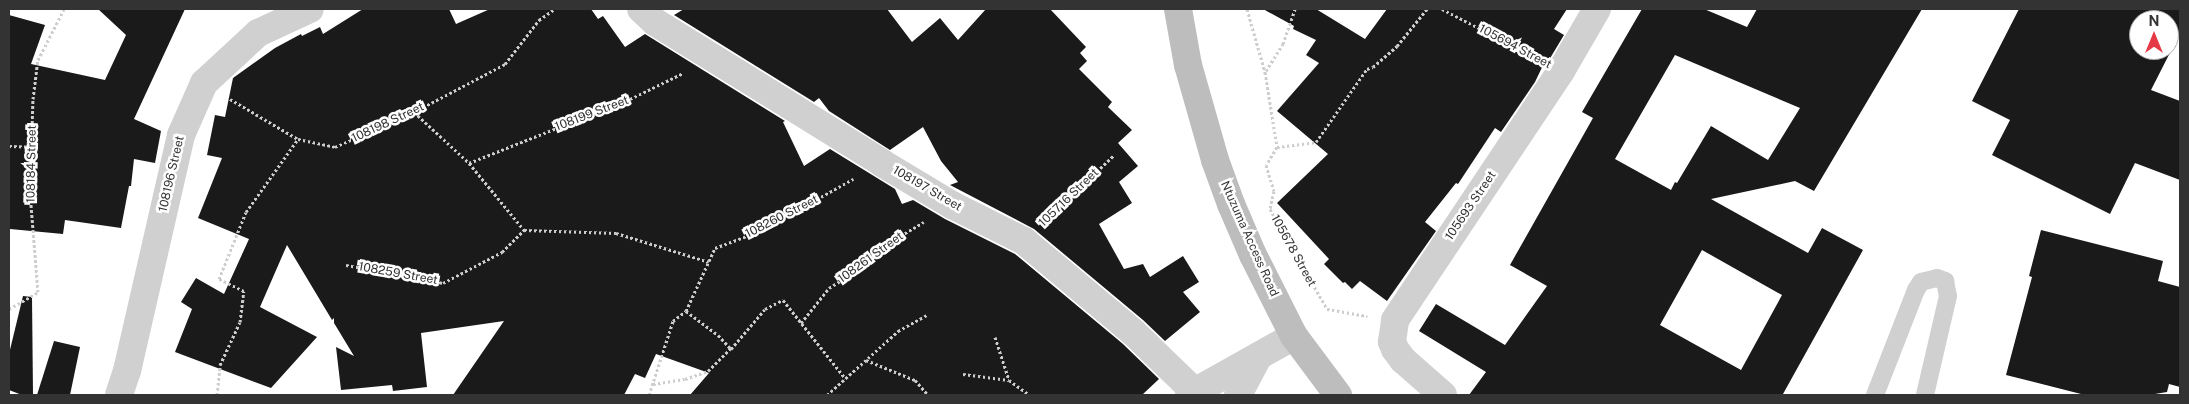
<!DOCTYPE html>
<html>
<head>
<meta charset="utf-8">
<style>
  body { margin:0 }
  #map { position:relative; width:2189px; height:404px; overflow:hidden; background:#fff; font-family:"Public Sans",sans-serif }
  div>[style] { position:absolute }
  .building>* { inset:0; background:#1a1a1a }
  .path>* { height:3px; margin-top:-1.5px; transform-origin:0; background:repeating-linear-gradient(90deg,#cdcdcd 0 2.5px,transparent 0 5px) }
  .lane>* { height:18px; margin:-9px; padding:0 9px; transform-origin:9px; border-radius:9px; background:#d0d0d0 }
  .street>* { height:28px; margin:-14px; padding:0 14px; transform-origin:14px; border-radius:14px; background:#d0d0d0 }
  .secondary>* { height:28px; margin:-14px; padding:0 14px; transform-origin:14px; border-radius:14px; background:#bdbdbd }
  span { translate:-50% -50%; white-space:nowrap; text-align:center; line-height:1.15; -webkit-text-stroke:5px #fff; paint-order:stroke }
  .street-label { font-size:12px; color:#333 }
  .frame { position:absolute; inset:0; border:10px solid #333; pointer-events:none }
  .north { position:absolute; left:2129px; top:10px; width:50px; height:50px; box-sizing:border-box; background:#fff; border:1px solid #adadad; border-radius:50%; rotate:0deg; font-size:14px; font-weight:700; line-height:20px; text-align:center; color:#333 }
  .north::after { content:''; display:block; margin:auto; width:18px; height:22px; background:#e63946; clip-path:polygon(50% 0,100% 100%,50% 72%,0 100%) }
</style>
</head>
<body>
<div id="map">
  <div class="building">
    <div style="clip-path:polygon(98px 9px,185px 9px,134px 119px,161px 131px,155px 163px,134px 159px,131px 186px,129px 186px,121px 228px,65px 220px,63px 234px,10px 229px,9px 15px,45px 25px,31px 64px,105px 80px,126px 35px)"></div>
    <div style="clip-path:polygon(363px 9px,449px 9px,456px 24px,490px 9px,591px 9px,598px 19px,603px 16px,625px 47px,645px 34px,785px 121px,783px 122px,804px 166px,830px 149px,895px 189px,902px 204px,913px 200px,945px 219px,1015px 254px,1123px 344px,1159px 379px,1142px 395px,690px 395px,709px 373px,656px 354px,645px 378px,635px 374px,624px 395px,453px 395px,504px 321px,421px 333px,427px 387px,393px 391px,392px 385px,341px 390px,336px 347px,354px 356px,334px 323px,334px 318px,332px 320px,287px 245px,260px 307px,317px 337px,271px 388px,175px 352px,192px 309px,181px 302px,196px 278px,224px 294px,249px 239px,198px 218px,222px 158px,207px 155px,215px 115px,225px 117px,233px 78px,275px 48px,301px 34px,302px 36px,320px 27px,323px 34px)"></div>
    <div style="clip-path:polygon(684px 9px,887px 9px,912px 42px,940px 18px,958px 40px,986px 9px,1050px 9px,1086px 47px,1080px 53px,1087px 61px,1079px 69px,1112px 102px,1108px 107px,1132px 130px,1118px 143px,1138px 166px,1119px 182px,1132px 203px,1099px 224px,1124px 269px,1143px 264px,1150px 277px,1183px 256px,1199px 282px,1183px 292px,1200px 312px,1165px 341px,1143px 320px,1034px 229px,950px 185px,958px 182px,941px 161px,923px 127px,890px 150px,829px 111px,819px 98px,814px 102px,674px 15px)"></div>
    <div style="clip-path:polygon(1263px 9px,1316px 9px,1365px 39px,1387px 9px,1567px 9px,1554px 29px,1564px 35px,1549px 60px,1546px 59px,1535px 82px,1501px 132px,1495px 128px,1458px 184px,1456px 183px,1425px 222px,1436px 231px,1387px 301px,1360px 281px,1352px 289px,1345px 282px,1343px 283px,1324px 264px,1329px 259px,1277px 203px,1328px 154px,1277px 111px,1319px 63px,1306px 55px,1316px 40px,1293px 29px,1294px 26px)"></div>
    <div style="clip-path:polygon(evenodd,1642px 9px,1704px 9px,1747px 27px,1757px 9px,1922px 9px,1814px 191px,1795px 181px,1711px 199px,1808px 253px,1822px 228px,1863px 250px,1783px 394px,1786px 395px,1469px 395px,1486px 372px,1419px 331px,1436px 304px,1505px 345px,1547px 286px,1510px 265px,1593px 118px,1582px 112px,1642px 9px,1675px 55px,1800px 108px,1768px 160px,1711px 126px,1677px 183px,1675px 182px,1671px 190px,1615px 159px,1675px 55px,1642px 9px,1702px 250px,1782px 295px,1741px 370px,1660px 325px,1702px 250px)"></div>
    <div style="clip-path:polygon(evenodd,2019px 9px,2180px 9px,2180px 33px,2151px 90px,2180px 101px,2180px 180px,2135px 163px,2110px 214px,1992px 155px,2010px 120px,1972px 101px,2019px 9px,2139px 20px,2169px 20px,2169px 50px,2139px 50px,2139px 20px)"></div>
    <div style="clip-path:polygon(2041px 230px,2163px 261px,2158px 281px,2180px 287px,2180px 387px,2169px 384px,2167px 392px,2149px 395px,2085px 395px,2006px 375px,2032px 277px,2029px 276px)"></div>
    <div style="clip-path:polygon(23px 296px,32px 297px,33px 395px,22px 395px,9px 390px,9px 354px)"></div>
    <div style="clip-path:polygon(54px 341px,80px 347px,70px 395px,37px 395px)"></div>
  </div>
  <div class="path">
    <div style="left:1247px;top:9px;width:66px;rotate:74.1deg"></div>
    <div style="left:1265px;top:72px;width:76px;rotate:80.9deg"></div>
    <div style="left:1277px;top:147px;width:21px;rotate:121deg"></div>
    <div style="left:1266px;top:165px;width:27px;rotate:73deg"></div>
    <div style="left:1274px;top:191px;width:18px;rotate:103deg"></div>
    <div style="left:1270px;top:209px;width:115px;rotate:60.3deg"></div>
    <div style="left:1327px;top:309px;width:41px;rotate:9.9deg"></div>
    <div style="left:1442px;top:9px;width:105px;rotate:27.3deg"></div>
    <div style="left:1266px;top:71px;width:32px;rotate:-58deg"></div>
    <div style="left:1283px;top:44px;width:37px;rotate:-71deg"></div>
    <div style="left:230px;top:99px;width:79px;rotate:30.5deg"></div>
    <div style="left:298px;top:139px;width:38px;rotate:12deg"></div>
    <div style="left:335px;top:147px;width:86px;rotate:-23.9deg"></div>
    <div style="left:414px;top:112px;width:103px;rotate:-27.8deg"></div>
    <div style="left:505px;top:64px;width:56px;rotate:-52.3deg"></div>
    <div style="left:539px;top:20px;width:19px;rotate:-35deg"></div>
    <div style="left:414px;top:112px;width:75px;rotate:42.8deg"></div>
    <div style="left:469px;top:163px;width:87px;rotate:50.6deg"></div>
    <div style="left:524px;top:230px;width:92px;rotate:1.9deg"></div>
    <div style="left:616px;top:233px;width:97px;rotate:17.3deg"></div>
    <div style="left:9px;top:146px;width:23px;rotate:2deg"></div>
    <div style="left:1277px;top:147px;width:39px;rotate:-7deg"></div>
    <div style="left:1316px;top:142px;width:89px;rotate:-55.1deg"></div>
    <div style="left:1367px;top:69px;width:6px;rotate:-18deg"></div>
    <div style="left:1373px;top:67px;width:32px;rotate:-41deg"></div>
    <div style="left:1397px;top:46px;width:48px;rotate:-51deg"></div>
    <div style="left:469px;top:163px;width:173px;rotate:-21.7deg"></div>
    <div style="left:630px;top:99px;width:59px;rotate:-26.1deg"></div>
    <div style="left:1046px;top:220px;width:94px;rotate:-43.7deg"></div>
    <div style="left:346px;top:265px;width:99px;rotate:10.5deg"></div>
    <div style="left:443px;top:283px;width:67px;rotate:-27.7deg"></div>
    <div style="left:502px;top:252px;width:31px;rotate:-45deg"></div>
    <div style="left:9px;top:309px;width:34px;rotate:-30deg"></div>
    <div style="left:38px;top:292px;width:99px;rotate:-94.6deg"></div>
    <div style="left:30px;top:193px;width:94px;rotate:-88.2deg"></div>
    <div style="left:33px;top:99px;width:39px;rotate:-83deg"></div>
    <div style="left:38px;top:60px;width:57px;rotate:-63deg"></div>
    <div style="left:686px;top:311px;width:40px;rotate:37deg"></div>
    <div style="left:718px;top:335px;width:19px;rotate:47deg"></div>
    <div style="left:731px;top:349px;width:52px;rotate:-49.6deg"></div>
    <div style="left:765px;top:309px;width:20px;rotate:-27deg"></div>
    <div style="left:783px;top:300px;width:100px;rotate:51.5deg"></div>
    <div style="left:801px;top:323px;width:45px;rotate:-51.3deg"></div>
    <div style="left:829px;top:288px;width:38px;rotate:-32deg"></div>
    <div style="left:861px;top:268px;width:41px;rotate:-41.1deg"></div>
    <div style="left:892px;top:241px;width:37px;rotate:-31deg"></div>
    <div style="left:995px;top:337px;width:45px;rotate:72deg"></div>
    <div style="left:866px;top:360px;width:53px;rotate:22.2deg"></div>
    <div style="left:915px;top:380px;width:20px;rotate:49deg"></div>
    <div style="left:963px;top:374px;width:46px;rotate:7.4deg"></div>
    <div style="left:1009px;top:380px;width:26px;rotate:36deg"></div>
    <div style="left:653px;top:384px;width:32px;rotate:-9deg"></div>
    <div style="left:685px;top:379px;width:24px;rotate:-19deg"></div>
    <div style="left:708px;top:371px;width:34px;rotate:-45deg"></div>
    <div style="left:217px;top:395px;width:30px;rotate:-84deg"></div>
    <div style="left:220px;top:365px;width:47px;rotate:-65.1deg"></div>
    <div style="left:240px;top:322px;width:31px;rotate:-83deg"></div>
    <div style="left:244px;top:291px;width:28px;rotate:-154deg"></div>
    <div style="left:219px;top:279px;width:72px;rotate:-68.1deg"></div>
    <div style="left:246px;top:212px;width:90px;rotate:-54.5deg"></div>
    <div style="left:649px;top:395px;width:78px;rotate:-72deg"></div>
    <div style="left:673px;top:321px;width:16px;rotate:-38deg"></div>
    <div style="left:686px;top:311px;width:69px;rotate:-65.3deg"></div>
    <div style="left:715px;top:248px;width:48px;rotate:-20.7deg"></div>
    <div style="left:760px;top:231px;width:107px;rotate:-29.2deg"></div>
    <div style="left:827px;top:395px;width:96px;rotate:-42deg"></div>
    <div style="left:898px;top:331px;width:33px;rotate:-29deg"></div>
  </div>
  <div class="lane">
    <div style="left:1875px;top:395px;width:113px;rotate:-68.7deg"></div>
    <div style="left:1916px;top:290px;width:9px;rotate:-58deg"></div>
    <div style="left:1921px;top:282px;width:16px;rotate:-14deg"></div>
    <div style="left:1937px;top:278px;width:9px;rotate:21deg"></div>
    <div style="left:1945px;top:281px;width:15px;rotate:79deg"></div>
    <div style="left:1948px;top:296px;width:102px;rotate:103.1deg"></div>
  </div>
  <div class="street">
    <div style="left:641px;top:9px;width:19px;rotate:43deg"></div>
    <div style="left:655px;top:22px;width:267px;rotate:31.8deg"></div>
    <div style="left:882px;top:163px;width:82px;rotate:31deg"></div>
    <div style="left:952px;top:205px;width:80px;rotate:26.6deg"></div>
    <div style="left:1024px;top:241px;width:142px;rotate:39.9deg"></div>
    <div style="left:1133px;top:332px;width:86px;rotate:44.1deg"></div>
    <div style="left:119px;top:395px;width:25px;rotate:-72deg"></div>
    <div style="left:127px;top:371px;width:242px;rotate:-77.1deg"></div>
    <div style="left:181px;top:135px;width:57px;rotate:-66.1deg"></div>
    <div style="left:204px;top:83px;width:74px;rotate:-42.8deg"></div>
    <div style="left:258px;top:33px;width:57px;rotate:-24.8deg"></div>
    <div style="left:1189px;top:395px;width:120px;rotate:-29.3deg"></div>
    <div style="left:1238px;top:395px;width:43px;rotate:-62.2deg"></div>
    <div style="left:1443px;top:395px;width:53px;rotate:-138.8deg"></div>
    <div style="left:1403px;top:360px;width:14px;rotate:-126deg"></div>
    <div style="left:1395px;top:349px;width:8px;rotate:-113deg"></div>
    <div style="left:1392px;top:342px;width:22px;rotate:-82deg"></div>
    <div style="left:1395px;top:320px;width:299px;rotate:-56.3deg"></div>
    <div style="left:1561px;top:71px;width:72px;rotate:-59.9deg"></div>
  </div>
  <div class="secondary">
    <div style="left:1178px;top:9px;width:57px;rotate:79.9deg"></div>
    <div style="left:1188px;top:65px;width:99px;rotate:74.1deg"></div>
    <div style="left:1215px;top:160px;width:47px;rotate:70deg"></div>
    <div style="left:1231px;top:204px;width:56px;rotate:66.7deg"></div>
    <div style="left:1253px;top:255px;width:91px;rotate:63.2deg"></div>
    <div style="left:1294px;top:336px;width:74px;rotate:53.3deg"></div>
  </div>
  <div class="street-label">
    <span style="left:1515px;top:47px;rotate:28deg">105694 Street</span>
    <span style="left:592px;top:114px;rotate:-21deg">108199 Street</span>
    <span style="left:388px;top:123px;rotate:-25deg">108198 Street</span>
    <span style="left:32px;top:164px;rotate:-89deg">108184 Street</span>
    <span style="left:172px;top:174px;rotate:-77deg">108196 Street</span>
    <span style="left:927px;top:189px;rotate:30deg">108197 Street</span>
    <span style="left:1069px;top:198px;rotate:-44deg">105716 Street</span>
    <span style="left:1471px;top:206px;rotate:-56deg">105693 Street</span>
    <span style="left:782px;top:217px;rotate:-27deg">108260 Street</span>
    <span style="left:1249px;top:239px;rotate:66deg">Ntuzuma Access Road</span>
    <span style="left:1293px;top:251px;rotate:61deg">105678 Street</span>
    <span style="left:871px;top:258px;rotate:-36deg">108261 Street</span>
    <span style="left:398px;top:274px;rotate:10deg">108259 Street</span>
  </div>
  <div class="frame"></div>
  <div class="north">N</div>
</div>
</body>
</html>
